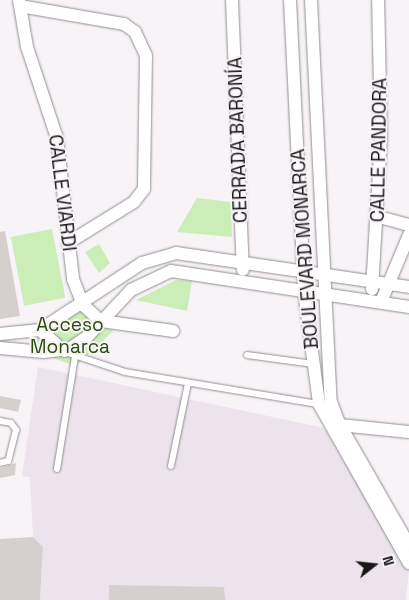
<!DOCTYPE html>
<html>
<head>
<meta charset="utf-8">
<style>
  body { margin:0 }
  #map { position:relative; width:409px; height:600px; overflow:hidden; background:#f7f3f7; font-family:"Space Grotesk",sans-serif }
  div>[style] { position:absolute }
  .built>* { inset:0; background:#ece3ec }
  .green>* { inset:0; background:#cbeeb9; transform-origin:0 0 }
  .building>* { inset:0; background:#d5d0cd }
  .roads { filter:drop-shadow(0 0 1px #928e91) drop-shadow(0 0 1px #928e91) }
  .lane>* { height:6px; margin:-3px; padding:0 3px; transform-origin:3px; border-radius:3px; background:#fff }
  .street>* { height:12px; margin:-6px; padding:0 6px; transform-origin:6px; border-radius:6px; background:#fff }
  span { translate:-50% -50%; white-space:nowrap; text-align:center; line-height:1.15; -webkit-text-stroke:4px #f7f3f7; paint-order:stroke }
  .street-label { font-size:19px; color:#181718 }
  .park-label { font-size:19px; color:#284e0a }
  .north { position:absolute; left:349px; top:540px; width:50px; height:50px; -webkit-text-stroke:4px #f7f3f7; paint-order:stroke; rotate:74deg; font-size:14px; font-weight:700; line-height:20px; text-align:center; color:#181718 }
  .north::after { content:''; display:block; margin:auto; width:18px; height:22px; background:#181718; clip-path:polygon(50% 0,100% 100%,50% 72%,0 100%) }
</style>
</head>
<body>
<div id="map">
  <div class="built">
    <div style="clip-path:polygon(38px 367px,324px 428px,409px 569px,406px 600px,40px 600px,43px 547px,33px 537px,30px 477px,22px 476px)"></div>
  </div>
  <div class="green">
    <div style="clip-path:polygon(197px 198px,231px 202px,232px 237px,177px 232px)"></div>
    <div style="left:52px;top:229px;width:70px;height:42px;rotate:79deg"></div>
    <div style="clip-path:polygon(99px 244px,110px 263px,99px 273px,85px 252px)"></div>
    <div style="clip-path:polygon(176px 280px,192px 281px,187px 311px,136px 300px)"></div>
    <div style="clip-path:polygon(81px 297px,113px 331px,76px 366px,47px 356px,29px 333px)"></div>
  </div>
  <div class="building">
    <div style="clip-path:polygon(5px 231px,20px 316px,0 319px,0 232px)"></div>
    <div style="clip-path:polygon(0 396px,21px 400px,18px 412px,0 408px)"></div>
    <div style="clip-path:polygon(16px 463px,15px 475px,0 478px,0 468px)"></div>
    <div style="clip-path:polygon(33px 537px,43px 547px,40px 600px,0 600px,0 539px)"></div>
    <div style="clip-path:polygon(109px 585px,224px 587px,225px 600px,109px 600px)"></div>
  </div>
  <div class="roads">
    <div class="lane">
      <div style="left:65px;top:352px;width:63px;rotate:18.4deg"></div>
      <div style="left:125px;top:372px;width:197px;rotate:9.4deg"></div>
      <div style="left:247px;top:355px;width:67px;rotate:7.8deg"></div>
      <div style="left:0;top:421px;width:11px;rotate:10deg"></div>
      <div style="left:11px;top:423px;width:9px;rotate:54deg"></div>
      <div style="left:16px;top:430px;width:32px;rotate:104deg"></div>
      <div style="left:8px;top:461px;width:8px;rotate:166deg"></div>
      <div style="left:171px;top:466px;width:85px;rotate:-78.4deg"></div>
      <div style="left:57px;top:469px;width:113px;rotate:-80.9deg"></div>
    </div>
    <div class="street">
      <div style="left:19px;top:0;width:48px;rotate:80.3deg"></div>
      <div style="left:27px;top:47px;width:96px;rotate:71.8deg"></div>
      <div style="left:57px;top:138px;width:142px;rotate:83.5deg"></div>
      <div style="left:73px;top:279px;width:28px;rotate:69deg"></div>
      <div style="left:83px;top:305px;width:24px;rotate:42deg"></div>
      <div style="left:101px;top:321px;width:73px;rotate:7.9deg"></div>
      <div style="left:232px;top:0;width:270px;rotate:87.7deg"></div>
      <div style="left:290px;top:0;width:291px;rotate:87.2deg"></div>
      <div style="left:304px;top:291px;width:114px;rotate:82.4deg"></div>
      <div style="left:319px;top:404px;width:183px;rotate:60.5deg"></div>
      <div style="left:311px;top:0;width:402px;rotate:87.2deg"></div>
      <div style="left:331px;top:402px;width:25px;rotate:69deg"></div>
      <div style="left:340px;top:425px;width:138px;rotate:60.1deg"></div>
      <div style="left:20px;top:6px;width:106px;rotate:9.8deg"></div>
      <div style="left:124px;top:24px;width:14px;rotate:36deg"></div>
      <div style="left:135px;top:32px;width:26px;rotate:65deg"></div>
      <div style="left:146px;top:56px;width:133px;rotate:90.9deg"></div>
      <div style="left:144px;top:189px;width:16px;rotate:128deg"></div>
      <div style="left:134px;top:202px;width:78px;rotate:148.2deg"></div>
      <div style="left:379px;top:217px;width:31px;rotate:15deg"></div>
      <div style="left:372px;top:289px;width:151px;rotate:-86.6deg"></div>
      <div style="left:381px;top:138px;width:138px;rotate:-91.2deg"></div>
      <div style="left:381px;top:302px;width:73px;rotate:-67.3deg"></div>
      <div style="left:40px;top:330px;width:32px;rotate:41deg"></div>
      <div style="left:0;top:334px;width:40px;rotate:-5.7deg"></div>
      <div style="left:40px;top:330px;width:122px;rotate:-33.3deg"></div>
      <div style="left:142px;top:263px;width:35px;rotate:-16deg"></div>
      <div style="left:176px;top:253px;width:235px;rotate:8.3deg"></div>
      <div style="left:0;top:348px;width:44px;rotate:5.2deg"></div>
      <div style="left:44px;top:352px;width:25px;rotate:-7deg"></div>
      <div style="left:69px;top:349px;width:23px;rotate:-34deg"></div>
      <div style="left:88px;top:336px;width:63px;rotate:-46.9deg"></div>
      <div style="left:131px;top:290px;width:44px;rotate:-25.4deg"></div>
      <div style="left:171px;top:271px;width:241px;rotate:8.6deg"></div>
      <div style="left:340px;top:425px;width:69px;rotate:5.8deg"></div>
    </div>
  </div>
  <div class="street-label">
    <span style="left:238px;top:140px;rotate:-92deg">CERRADA BARONÍA</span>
    <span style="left:379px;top:150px;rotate:-89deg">CALLE PANDORA</span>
    <span style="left:62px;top:193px;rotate:83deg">CALLE VIARDI</span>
    <span style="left:305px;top:249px;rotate:-94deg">BOULEVARD MONARCA</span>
  </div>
  <div class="park-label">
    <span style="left:70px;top:336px">Acceso<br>Monarca</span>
  </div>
  <div class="north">N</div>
</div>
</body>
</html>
